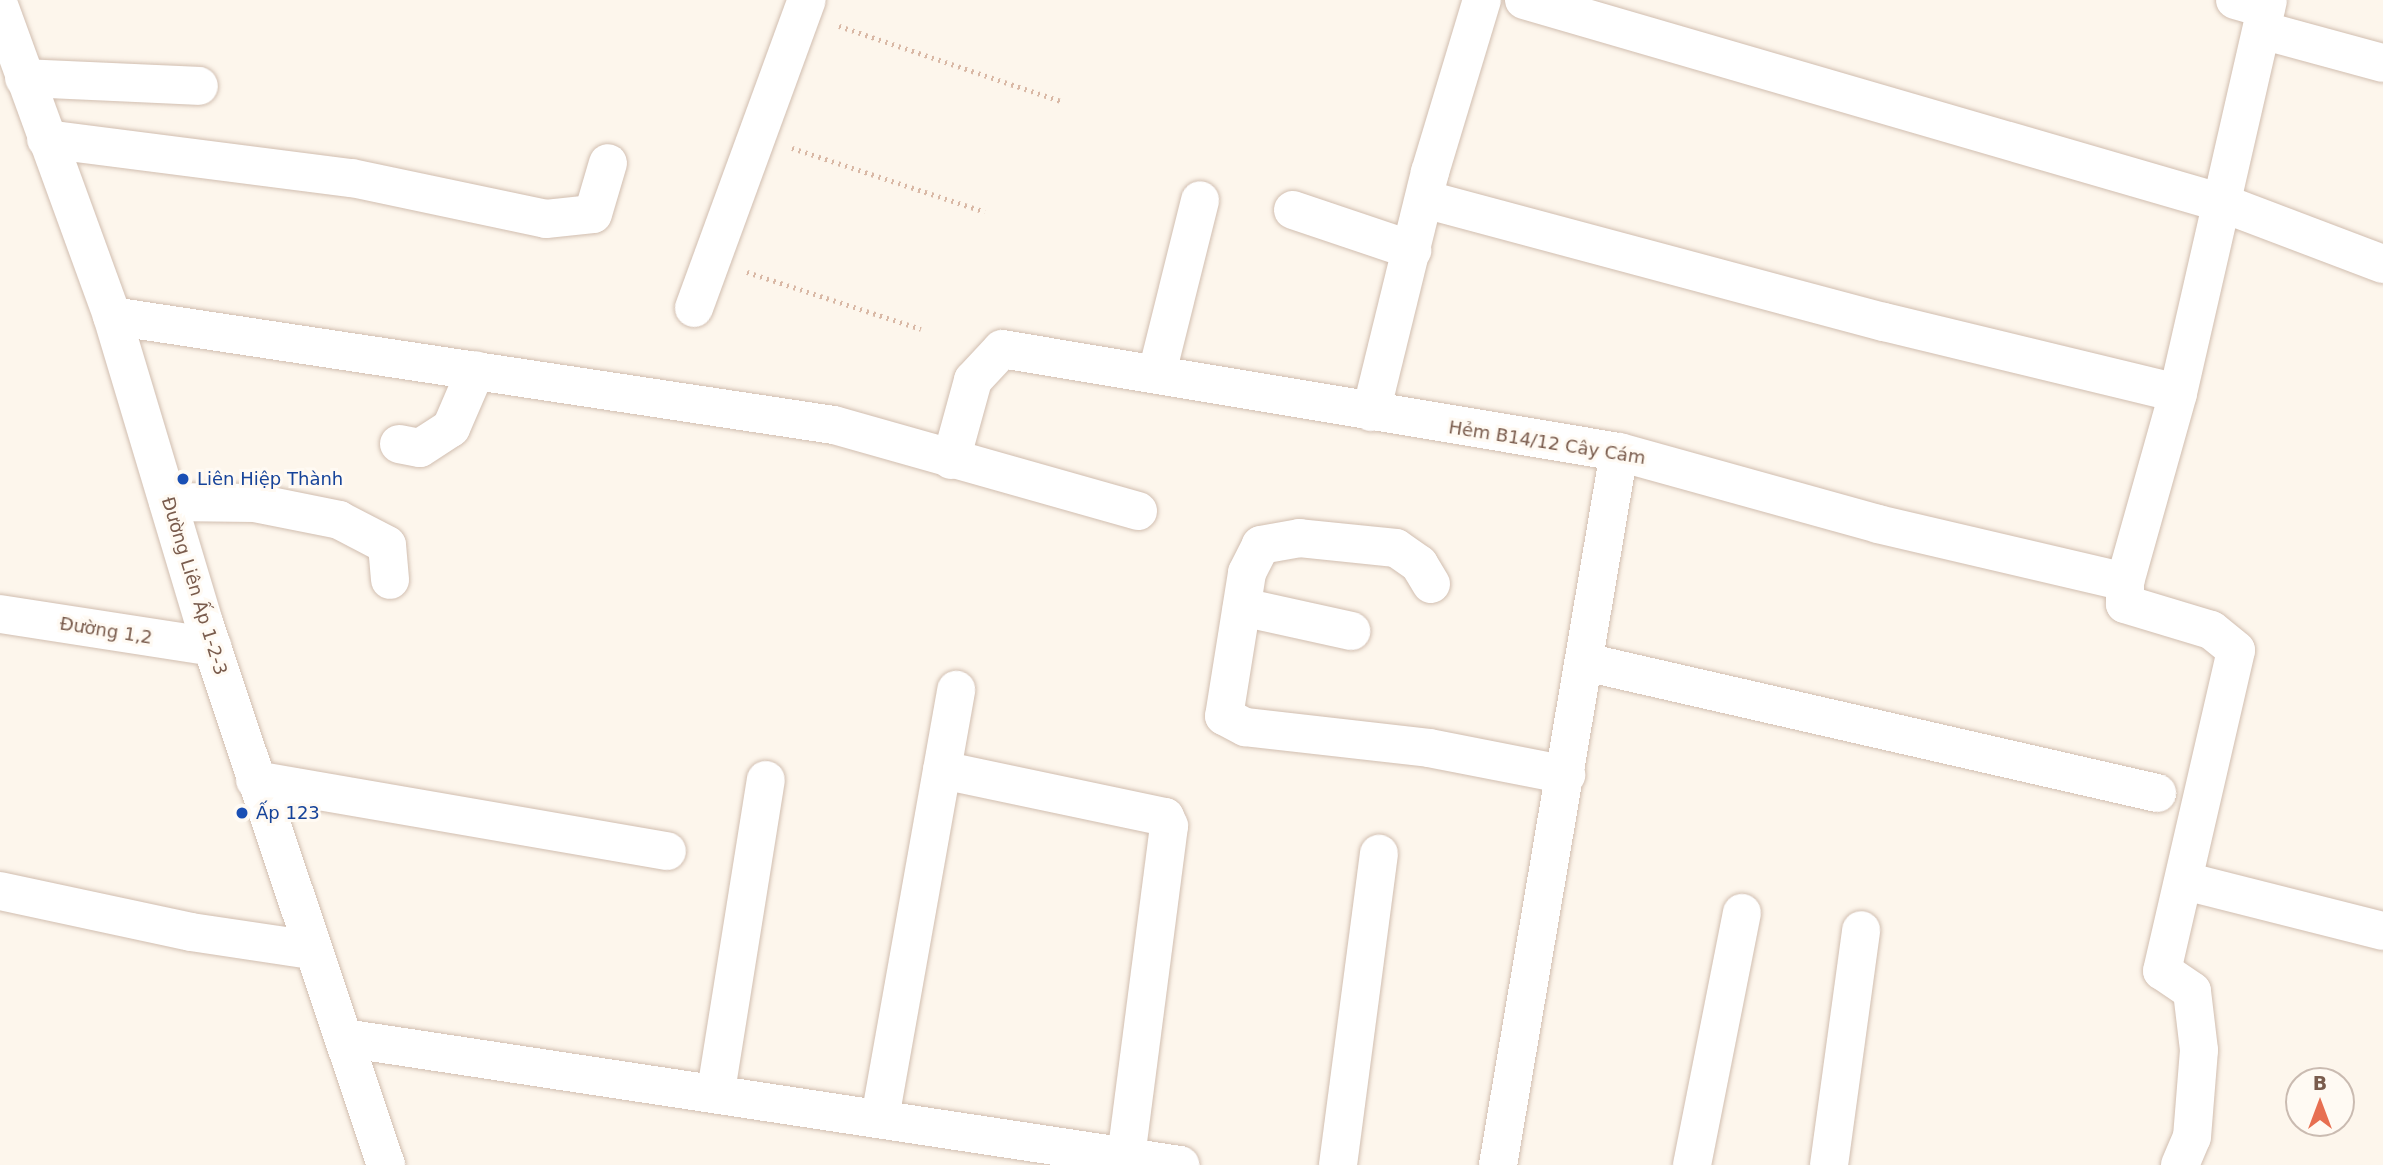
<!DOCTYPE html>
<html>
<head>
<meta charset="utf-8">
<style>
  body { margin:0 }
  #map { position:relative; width:2383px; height:1165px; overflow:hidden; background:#fdf6ec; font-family:"DejaVu Sans",sans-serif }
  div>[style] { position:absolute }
  .path>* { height:4.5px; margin-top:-2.25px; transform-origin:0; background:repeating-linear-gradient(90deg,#d9b8a5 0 2px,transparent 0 7px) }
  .roads { filter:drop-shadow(0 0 2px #d1beb0) drop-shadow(0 0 2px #d1beb0) }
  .minor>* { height:38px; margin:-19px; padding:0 19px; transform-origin:19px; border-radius:19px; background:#fff }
  .dots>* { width:19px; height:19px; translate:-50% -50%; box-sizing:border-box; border:4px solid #fffaf3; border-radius:50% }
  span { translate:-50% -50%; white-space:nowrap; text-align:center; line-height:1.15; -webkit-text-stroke:6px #fffaf3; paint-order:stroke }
  .street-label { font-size:18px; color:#7a5c4d }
  .transit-label { font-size:18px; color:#164399 }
  .left { translate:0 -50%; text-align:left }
  .north { position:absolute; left:2285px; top:1067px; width:70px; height:70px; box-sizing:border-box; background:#fffaf3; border:2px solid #cabbb1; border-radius:50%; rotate:0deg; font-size:19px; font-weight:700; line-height:28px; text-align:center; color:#7a5c4d }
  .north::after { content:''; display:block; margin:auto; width:24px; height:32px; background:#e76f51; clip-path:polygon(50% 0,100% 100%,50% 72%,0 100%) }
</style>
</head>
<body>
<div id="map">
  <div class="path">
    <div style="left:839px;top:26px;width:237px;rotate:18.7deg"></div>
    <div style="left:792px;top:148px;width:203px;rotate:18.3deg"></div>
    <div style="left:747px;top:272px;width:183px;rotate:18.1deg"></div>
  </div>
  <div class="roads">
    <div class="minor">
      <div style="left:1524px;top:0;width:727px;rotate:16.22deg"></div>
      <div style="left:2222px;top:203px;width:172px;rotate:20.8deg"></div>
      <div style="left:2235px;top:0;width:32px;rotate:16deg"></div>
      <div style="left:0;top:8px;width:328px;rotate:70deg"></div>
      <div style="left:112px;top:316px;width:320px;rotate:73.3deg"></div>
      <div style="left:204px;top:623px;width:572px;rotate:71.44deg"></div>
      <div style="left:2265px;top:31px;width:122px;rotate:15.2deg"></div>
      <div style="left:24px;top:78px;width:175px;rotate:2.6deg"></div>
      <div style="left:46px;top:139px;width:308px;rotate:7.3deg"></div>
      <div style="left:352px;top:178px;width:198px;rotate:11.9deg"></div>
      <div style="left:546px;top:219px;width:47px;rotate:-6.1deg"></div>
      <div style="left:593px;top:214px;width:53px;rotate:-73.6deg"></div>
      <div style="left:1424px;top:199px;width:476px;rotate:15deg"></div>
      <div style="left:1884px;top:322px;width:302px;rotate:13.6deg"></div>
      <div style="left:1293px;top:210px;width:126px;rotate:18.6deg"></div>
      <div style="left:694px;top:308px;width:328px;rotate:-69.9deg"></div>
      <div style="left:112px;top:316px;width:730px;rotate:8.59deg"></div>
      <div style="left:834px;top:425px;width:316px;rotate:15.8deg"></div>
      <div style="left:1157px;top:373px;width:178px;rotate:-76deg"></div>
      <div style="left:1371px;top:412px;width:247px;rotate:-76.2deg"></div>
      <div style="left:1430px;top:172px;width:180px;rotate:-73.2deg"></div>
      <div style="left:399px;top:444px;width:21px;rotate:11deg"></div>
      <div style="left:420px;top:448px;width:37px;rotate:-33deg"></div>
      <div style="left:451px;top:428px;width:63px;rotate:-66.7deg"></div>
      <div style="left:951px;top:460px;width:83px;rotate:-74.6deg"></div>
      <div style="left:973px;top:380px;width:42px;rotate:-46.9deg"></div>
      <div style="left:1002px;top:349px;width:626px;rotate:9.48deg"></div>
      <div style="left:1619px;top:452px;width:269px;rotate:15.5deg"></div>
      <div style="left:1878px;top:524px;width:254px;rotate:13.2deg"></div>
      <div style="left:168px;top:502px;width:87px;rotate:0.7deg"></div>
      <div style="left:255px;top:503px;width:86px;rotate:11.4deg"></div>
      <div style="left:339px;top:520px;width:54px;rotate:27.5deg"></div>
      <div style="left:387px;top:545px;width:35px;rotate:85deg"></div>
      <div style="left:1431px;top:584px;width:23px;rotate:-121deg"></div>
      <div style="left:1419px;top:564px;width:28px;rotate:-145deg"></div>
      <div style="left:1396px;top:548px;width:97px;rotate:-174.1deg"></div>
      <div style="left:1300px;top:538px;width:40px;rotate:170deg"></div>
      <div style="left:1261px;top:545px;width:31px;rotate:117deg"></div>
      <div style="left:1247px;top:573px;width:145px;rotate:99.1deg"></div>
      <div style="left:1224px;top:716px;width:24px;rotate:28deg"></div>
      <div style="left:1245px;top:727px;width:185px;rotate:6.5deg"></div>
      <div style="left:1429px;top:748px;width:140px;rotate:11.1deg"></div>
      <div style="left:1242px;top:607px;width:112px;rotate:12.4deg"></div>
      <div style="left:0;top:614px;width:215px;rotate:8.8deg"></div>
      <div style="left:1585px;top:662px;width:587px;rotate:12.9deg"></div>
      <div style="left:942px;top:770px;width:228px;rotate:11.9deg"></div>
      <div style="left:1165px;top:817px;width:10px;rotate:66deg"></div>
      <div style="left:1169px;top:826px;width:342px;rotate:97.4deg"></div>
      <div style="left:255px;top:780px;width:418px;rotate:9.8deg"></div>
      <div style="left:2185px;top:881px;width:204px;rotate:14.2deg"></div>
      <div style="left:0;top:891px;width:195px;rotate:12.1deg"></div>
      <div style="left:191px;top:932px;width:121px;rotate:8.5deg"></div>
      <div style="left:344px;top:1038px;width:846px;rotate:8.64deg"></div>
      <div style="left:716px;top:1091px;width:315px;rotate:-80.9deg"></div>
      <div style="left:880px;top:1118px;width:435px;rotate:-79.9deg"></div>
      <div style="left:1338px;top:1165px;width:314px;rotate:-82.5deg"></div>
      <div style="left:1498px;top:1165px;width:723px;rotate:-80.37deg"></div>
      <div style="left:1692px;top:1165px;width:257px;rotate:-78.8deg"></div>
      <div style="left:1829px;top:1165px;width:237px;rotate:-82.2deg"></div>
      <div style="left:2180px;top:1165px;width:30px;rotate:-67deg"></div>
      <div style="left:2192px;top:1137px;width:87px;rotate:-85.4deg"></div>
      <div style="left:2199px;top:1050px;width:59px;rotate:-96.8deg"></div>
      <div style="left:2192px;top:991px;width:36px;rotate:-146deg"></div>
      <div style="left:2162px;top:971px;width:329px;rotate:-77deg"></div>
      <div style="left:2236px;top:650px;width:32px;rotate:-141deg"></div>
      <div style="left:2211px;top:630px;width:90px;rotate:-163.2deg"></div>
      <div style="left:2125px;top:604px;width:22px;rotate:-90deg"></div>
      <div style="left:2125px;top:582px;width:196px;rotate:-74.3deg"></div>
      <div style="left:2178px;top:393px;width:403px;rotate:-77.1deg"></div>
    </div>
  </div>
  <div class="dots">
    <div style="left:183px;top:479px;background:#1a4fb4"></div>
    <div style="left:242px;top:813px;background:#1a4fb4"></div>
  </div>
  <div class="street-label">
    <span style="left:1547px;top:443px;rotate:9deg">Hẻm B14/12 Cây Cám</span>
    <span style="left:194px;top:586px;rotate:73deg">Đường Liên Ấp 1-2-3</span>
    <span style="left:106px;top:631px;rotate:9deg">Đường 1,2</span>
  </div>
  <div class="transit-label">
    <span class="left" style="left:197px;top:479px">Liên Hiệp Thành</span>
    <span class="left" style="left:256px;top:813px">Ấp 123</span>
  </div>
  <div class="north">B</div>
</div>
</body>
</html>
